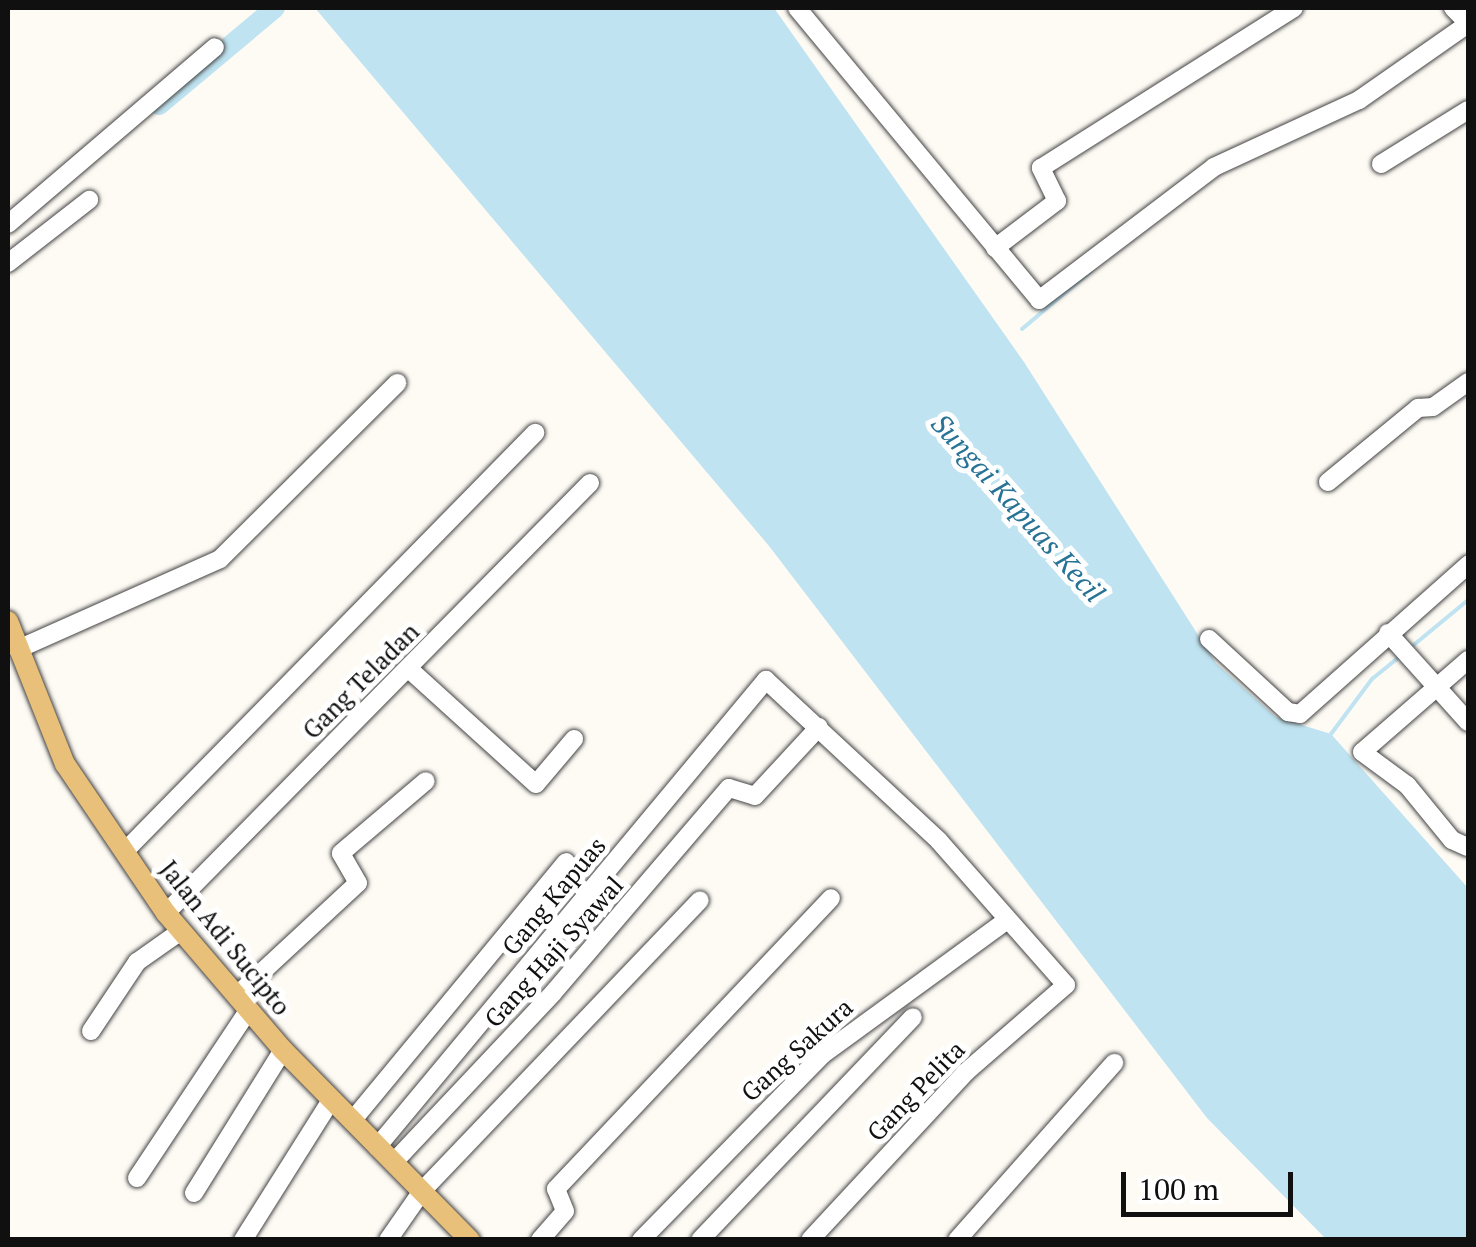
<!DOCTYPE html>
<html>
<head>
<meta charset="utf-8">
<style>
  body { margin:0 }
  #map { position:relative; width:1476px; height:1247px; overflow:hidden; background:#fefbf5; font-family:"PT Serif",serif }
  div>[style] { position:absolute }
  .water>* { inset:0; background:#bfe3f0 }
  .stream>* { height:4px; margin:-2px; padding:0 2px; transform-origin:2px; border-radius:2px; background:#bfe3f0 }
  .river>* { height:20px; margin:-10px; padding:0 10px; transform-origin:10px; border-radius:10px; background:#bfe3f0 }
  .roads { filter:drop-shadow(0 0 2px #434343) drop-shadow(0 0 2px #434343) }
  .minor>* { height:18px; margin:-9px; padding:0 9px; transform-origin:9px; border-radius:9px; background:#fff }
  .major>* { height:20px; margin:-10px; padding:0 10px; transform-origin:10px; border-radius:10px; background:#e9c07a }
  span { translate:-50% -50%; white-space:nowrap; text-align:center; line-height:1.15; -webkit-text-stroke:10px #fff; paint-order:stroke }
  .street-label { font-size:25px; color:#101010 }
  .water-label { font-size:28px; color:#277295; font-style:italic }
  .frame { position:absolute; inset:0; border:10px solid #101010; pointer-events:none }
  .scale { position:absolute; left:1121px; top:1172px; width:172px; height:45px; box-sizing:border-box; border:5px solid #101010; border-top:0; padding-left:12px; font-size:30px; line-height:35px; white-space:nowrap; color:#101010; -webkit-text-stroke:8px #fff; paint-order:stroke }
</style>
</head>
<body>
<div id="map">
  <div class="water">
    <div style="clip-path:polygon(315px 8px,774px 8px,1024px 362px,1216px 663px,1276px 717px,1331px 734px,1468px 888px,1468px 1239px,1326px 1239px,1207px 1118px,769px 546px)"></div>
  </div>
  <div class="stream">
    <div style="left:1022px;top:329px;width:90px;rotate:-40deg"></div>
    <div style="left:1410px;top:648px;width:75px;rotate:-39.6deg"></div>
    <div style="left:1331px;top:734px;width:69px;rotate:-53.3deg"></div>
    <div style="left:1372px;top:679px;width:35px;rotate:-39deg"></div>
  </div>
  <div class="river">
    <div style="left:159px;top:105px;width:151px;rotate:-39.9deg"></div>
  </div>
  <div class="roads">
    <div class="minor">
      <div style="left:797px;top:8px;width:379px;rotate:50.3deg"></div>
      <div style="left:1039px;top:300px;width:220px;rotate:-37.2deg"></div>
      <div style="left:1214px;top:167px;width:160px;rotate:-24.8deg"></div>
      <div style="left:1359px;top:100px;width:129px;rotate:-34.9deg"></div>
      <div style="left:1453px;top:8px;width:21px;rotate:45deg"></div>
      <div style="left:1381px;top:164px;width:102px;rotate:-31.8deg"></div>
      <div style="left:8px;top:224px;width:272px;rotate:-40.5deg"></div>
      <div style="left:995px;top:248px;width:78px;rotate:-37.2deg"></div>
      <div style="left:1057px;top:201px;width:37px;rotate:-116deg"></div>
      <div style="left:1041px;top:168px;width:299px;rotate:-32.3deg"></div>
      <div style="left:8px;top:263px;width:103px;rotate:-37.9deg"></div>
      <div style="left:1328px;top:482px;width:117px;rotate:-39.4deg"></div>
      <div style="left:1418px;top:408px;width:15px;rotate:-4deg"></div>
      <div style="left:1433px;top:407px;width:43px;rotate:-35.5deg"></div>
      <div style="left:1388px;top:633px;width:120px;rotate:48deg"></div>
      <div style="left:1209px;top:639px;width:108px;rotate:42.7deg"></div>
      <div style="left:1288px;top:712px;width:12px;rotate:9deg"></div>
      <div style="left:1300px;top:714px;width:225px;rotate:-41.6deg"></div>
      <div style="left:18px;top:649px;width:221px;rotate:-24deg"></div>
      <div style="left:220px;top:559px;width:250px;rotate:-44.8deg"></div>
      <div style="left:1468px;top:660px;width:140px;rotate:139deg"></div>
      <div style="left:1362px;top:752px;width:56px;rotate:36.3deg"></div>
      <div style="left:1407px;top:785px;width:71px;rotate:50.7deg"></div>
      <div style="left:1452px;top:840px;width:17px;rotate:24deg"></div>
      <div style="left:409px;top:669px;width:171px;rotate:42.2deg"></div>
      <div style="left:536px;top:784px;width:59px;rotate:-49.8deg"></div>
      <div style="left:125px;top:851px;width:586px;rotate:-45.55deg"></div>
      <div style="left:166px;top:913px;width:604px;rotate:-45.4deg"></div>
      <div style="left:236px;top:996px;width:166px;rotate:-42.8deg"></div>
      <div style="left:358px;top:883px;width:34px;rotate:-120deg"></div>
      <div style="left:341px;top:853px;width:111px;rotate:-40.3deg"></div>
      <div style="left:91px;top:1031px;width:83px;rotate:-56.3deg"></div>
      <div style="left:137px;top:962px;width:54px;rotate:-35.2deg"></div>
      <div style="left:352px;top:1121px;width:336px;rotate:-50.4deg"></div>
      <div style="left:377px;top:1147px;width:608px;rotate:-50.21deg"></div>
      <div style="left:766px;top:680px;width:236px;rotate:42.9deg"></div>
      <div style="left:939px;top:841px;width:192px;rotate:48.6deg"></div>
      <div style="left:1066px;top:985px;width:133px;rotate:139deg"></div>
      <div style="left:966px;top:1072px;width:229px;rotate:132.9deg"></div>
      <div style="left:393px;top:1163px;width:233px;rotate:-46.7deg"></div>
      <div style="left:553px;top:993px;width:270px;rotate:-49.4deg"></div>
      <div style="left:729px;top:788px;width:27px;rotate:17deg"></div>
      <div style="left:755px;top:796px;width:94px;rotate:-47.2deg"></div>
      <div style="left:137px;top:1178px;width:201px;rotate:-56.4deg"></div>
      <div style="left:194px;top:1193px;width:168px;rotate:-58.1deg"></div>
      <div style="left:243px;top:1240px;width:165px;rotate:-57.8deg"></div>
      <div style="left:388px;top:1240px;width:60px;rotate:-55.2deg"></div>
      <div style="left:422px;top:1191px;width:402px;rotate:-46.3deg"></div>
      <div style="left:540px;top:1240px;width:38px;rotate:-49deg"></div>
      <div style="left:565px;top:1211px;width:24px;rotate:-112deg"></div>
      <div style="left:556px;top:1189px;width:400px;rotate:-46.6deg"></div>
      <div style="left:641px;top:1240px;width:259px;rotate:-45.6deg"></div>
      <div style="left:822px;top:1055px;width:228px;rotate:-36.1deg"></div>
      <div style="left:700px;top:1240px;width:308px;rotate:-46.3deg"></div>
      <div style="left:957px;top:1240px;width:237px;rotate:-48.4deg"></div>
    </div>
    <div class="major">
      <div style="left:8px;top:621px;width:154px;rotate:68.3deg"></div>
      <div style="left:65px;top:764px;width:180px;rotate:55.9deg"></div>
      <div style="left:166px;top:913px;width:180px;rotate:49.5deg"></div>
      <div style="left:283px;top:1050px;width:267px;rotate:45.5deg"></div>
    </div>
  </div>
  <div class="street-label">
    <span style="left:361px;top:681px;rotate:-45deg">Gang Teladan</span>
    <span style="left:554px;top:896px;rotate:-50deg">Gang Kapuas</span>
    <span style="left:225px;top:938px;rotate:51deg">Jalan Adi Sucipto</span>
    <span style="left:554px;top:952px;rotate:-48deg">Gang Haji Syawal</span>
    <span style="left:797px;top:1050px;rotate:-42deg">Gang Sakura</span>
    <span style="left:916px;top:1091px;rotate:-46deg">Gang Pelita</span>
  </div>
  <div class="water-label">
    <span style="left:1018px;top:508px;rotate:48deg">Sungai Kapuas Kecil</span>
  </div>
  <div class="frame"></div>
  <div class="scale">100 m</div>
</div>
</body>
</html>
